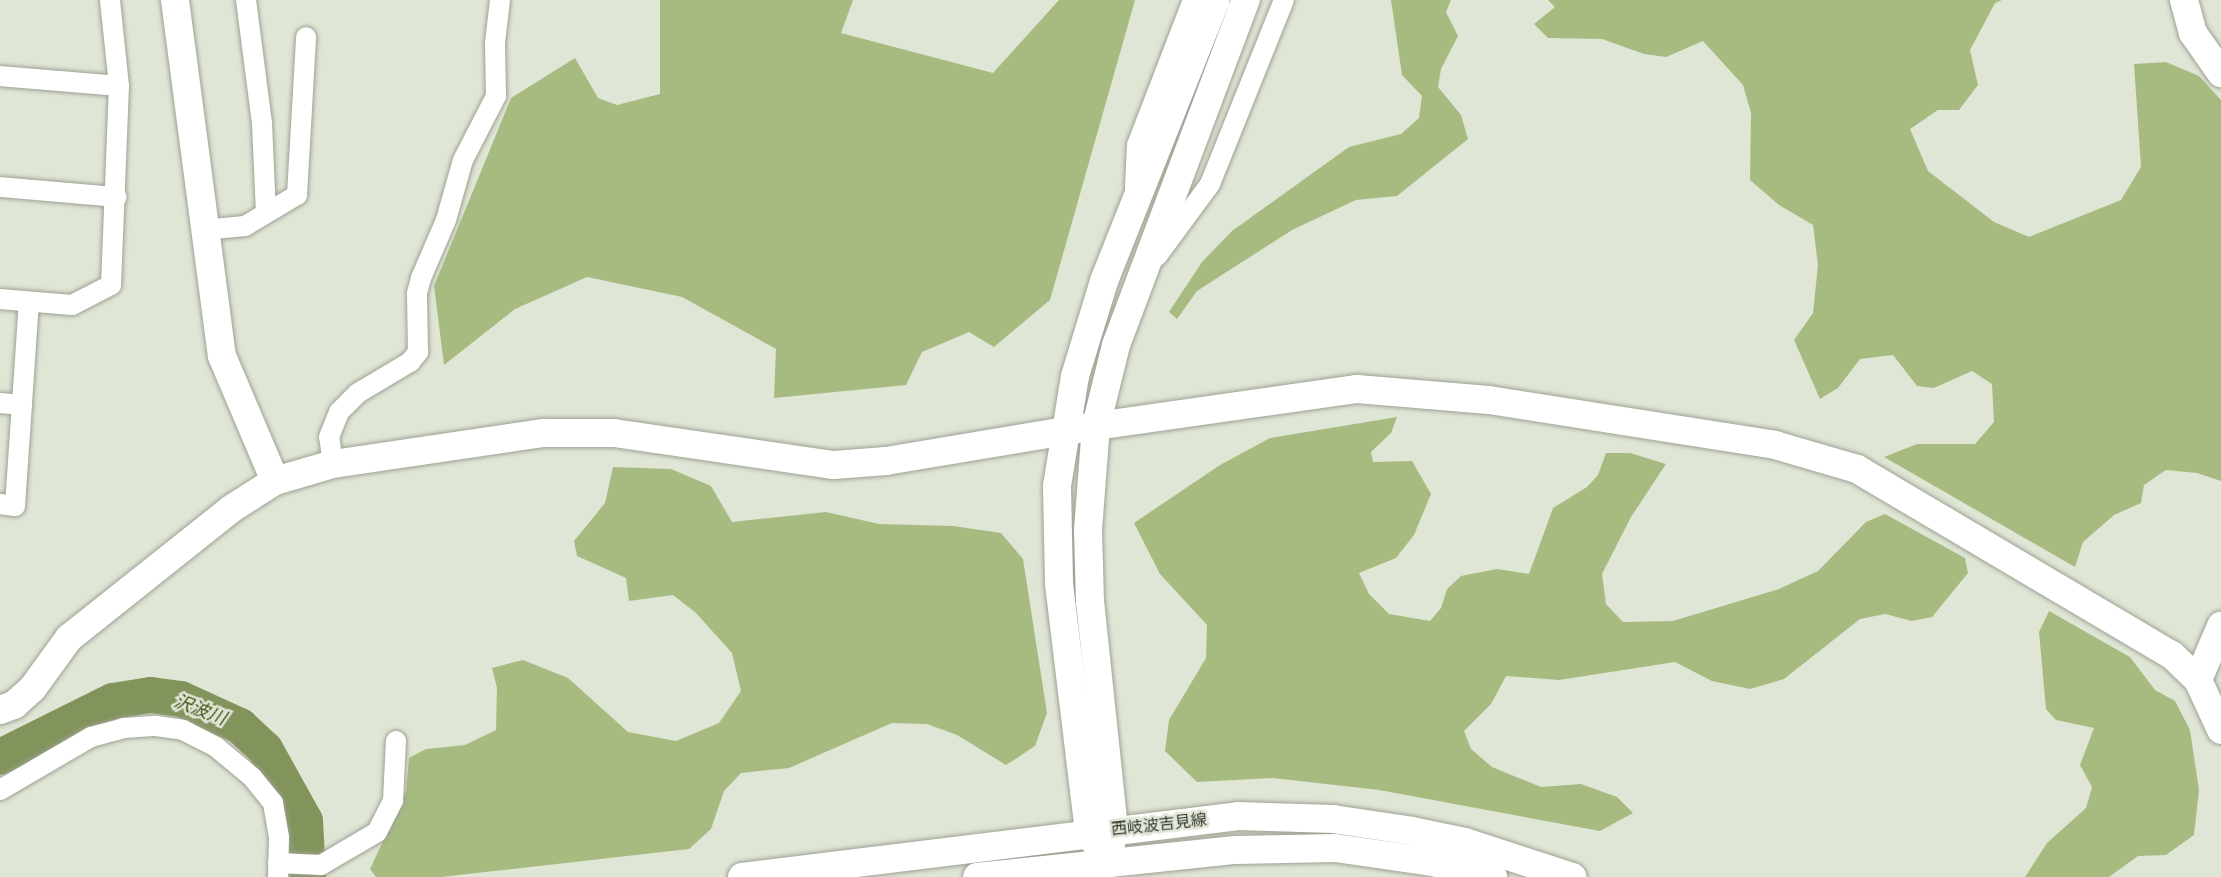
<!DOCTYPE html>
<html>
<head>
<meta charset="utf-8">
<style>
  body { margin:0 }
  #map { position:relative; width:2221px; height:877px; overflow:hidden; background:#e0e6d6; font-family:Poppins,"Noto Sans JP",sans-serif }
  div>[style] { position:absolute }
  .forest>* { inset:0; background:#a7bb81 }
  .river>* { height:36px; margin:-18px; padding:0 18px; transform-origin:18px; border-radius:18px; background:#82945c }
  .roads { filter:drop-shadow(0 0 2px #9da293) drop-shadow(0 0 2px #9da293) }
  .street>* { height:20px; margin:-10px; padding:0 10px; transform-origin:10px; border-radius:10px; background:#fff }
  .secondary>* { height:28px; margin:-14px; padding:0 14px; transform-origin:14px; border-radius:14px; background:#fff }
  span { translate:-50% -50%; white-space:nowrap; text-align:center; line-height:1.15; -webkit-text-stroke:5px #e0e6d6; paint-order:stroke }
  .street-label { font-size:16px; color:#363932 }
  .water-label { font-size:18px; color:#3f5011; font-style:italic }
</style>
</head>
<body>
<div id="map">
  <div class="forest">
    <div style="clip-path:polygon(660px 0,853px 0,841px 33px,993px 73px,1059px 0,1135px 0,1050px 300px,994px 347px,969px 332px,922px 352px,906px 385px,774px 398px,776px 349px,682px 297px,587px 277px,515px 309px,444px 365px,434px 286px,511px 98px,575px 58px,598px 98px,617px 105px,660px 94px)"></div>
    <div style="clip-path:polygon(1391px 0,1451px 0,1446px 12px,1458px 36px,1441px 69px,1438px 87px,1461px 115px,1468px 139px,1397px 196px,1356px 200px,1292px 230px,1197px 291px,1177px 319px,1169px 312px,1202px 262px,1232px 231px,1349px 147px,1401px 134px,1419px 118px,1422px 96px,1402px 75px)"></div>
    <div style="clip-path:polygon(1548px 0,2002px 0,1995px 3px,1970px 50px,1978px 85px,1959px 110px,1938px 110px,1910px 129px,1928px 171px,1994px 222px,2029px 237px,2121px 200px,2141px 167px,2134px 64px,2166px 62px,2199px 76px,2221px 100px,2221px 481px,2197px 473px,2166px 470px,2144px 485px,2141px 503px,2114px 515px,2083px 542px,2075px 567px,1884px 457px,1917px 444px,1975px 444px,1994px 422px,1992px 384px,1972px 371px,1934px 388px,1917px 386px,1893px 355px,1860px 359px,1838px 388px,1820px 399px,1794px 340px,1813px 313px,1818px 265px,1813px 225px,1779px 205px,1750px 180px,1751px 113px,1743px 85px,1703px 41px,1666px 57px,1644px 54px,1602px 39px,1548px 38px,1534px 24px,1555px 7px)"></div>
    <div style="clip-path:polygon(1397px 417px,1391px 433px,1371px 452px,1373px 462px,1412px 461px,1431px 494px,1414px 535px,1396px 558px,1359px 573px,1369px 594px,1389px 614px,1430px 621px,1441px 608px,1447px 589px,1461px 576px,1497px 569px,1529px 574px,1553px 508px,1587px 487px,1598px 475px,1606px 453px,1630px 453px,1666px 464px,1631px 517px,1602px 574px,1606px 604px,1623px 622px,1673px 621px,1779px 589px,1818px 571px,1866px 522px,1885px 514px,1965px 558px,1968px 573px,1932px 617px,1912px 621px,1885px 614px,1860px 619px,1784px 679px,1750px 689px,1712px 681px,1675px 662px,1559px 680px,1506px 676px,1491px 704px,1464px 731px,1471px 749px,1492px 767px,1541px 787px,1581px 784px,1617px 797px,1633px 813px,1600px 831px,1379px 790px,1273px 778px,1197px 782px,1165px 751px,1169px 720px,1206px 658px,1207px 625px,1160px 574px,1134px 523px,1220px 465px,1270px 438px)"></div>
    <div style="clip-path:polygon(613px 467px,671px 469px,711px 486px,732px 522px,826px 512px,879px 524px,953px 526px,1001px 533px,1023px 559px,1047px 713px,1035px 746px,1006px 765px,957px 735px,927px 724px,892px 723px,789px 768px,741px 773px,724px 791px,711px 829px,689px 849px,441px 877px,376px 877px,370px 869px,406px 792px,409px 758px,426px 749px,465px 745px,496px 730px,497px 688px,492px 668px,523px 660px,568px 678px,628px 732px,676px 741px,719px 723px,741px 691px,732px 653px,696px 613px,673px 595px,629px 601px,626px 578px,577px 556px,574px 541px,605px 503px)"></div>
    <div style="clip-path:polygon(2049px 611px,2130px 657px,2155px 690px,2175px 701px,2190px 730px,2199px 790px,2194px 835px,2166px 855px,2138px 856px,2109px 877px,2025px 877px,2047px 843px,2086px 808px,2092px 787px,2080px 765px,2094px 728px,2056px 720px,2046px 709px,2039px 632px)"></div>
  </div>
  <div class="river">
    <div style="left:0;top:757px;width:126px;rotate:-26.4deg"></div>
    <div style="left:113px;top:701px;width:38px;rotate:-9deg"></div>
    <div style="left:151px;top:695px;width:30px;rotate:8deg"></div>
    <div style="left:181px;top:699px;width:65px;rotate:24.6deg"></div>
    <div style="left:240px;top:726px;width:34px;rotate:43deg"></div>
    <div style="left:265px;top:749px;width:82px;rotate:60.9deg"></div>
    <div style="left:305px;top:821px;width:56px;rotate:86.9deg"></div>
  </div>
  <div class="roads">
    <div class="street">
      <div style="left:246px;top:0;width:124px;rotate:82.6deg"></div>
      <div style="left:262px;top:123px;width:90px;rotate:87.5deg"></div>
      <div style="left:0;top:76px;width:119px;rotate:4.8deg"></div>
      <div style="left:0;top:187px;width:117px;rotate:4.9deg"></div>
      <div style="left:1135px;top:187px;width:42px;rotate:-87.3deg"></div>
      <div style="left:1137px;top:145px;width:155px;rotate:-68.9deg"></div>
      <div style="left:203px;top:230px;width:42px;rotate:-5.4deg"></div>
      <div style="left:245px;top:226px;width:61px;rotate:-30.8deg"></div>
      <div style="left:297px;top:195px;width:158px;rotate:-86.7deg"></div>
      <div style="left:1157px;top:256px;width:89px;rotate:-53.6deg"></div>
      <div style="left:1210px;top:184px;width:198px;rotate:-68.1deg"></div>
      <div style="left:0;top:299px;width:72px;rotate:4.8deg"></div>
      <div style="left:72px;top:305px;width:44px;rotate:-27.1deg"></div>
      <div style="left:111px;top:285px;width:199px;rotate:-87.7deg"></div>
      <div style="left:119px;top:86px;width:86px;rotate:-96deg"></div>
      <div style="left:0;top:403px;width:22px;rotate:5deg"></div>
      <div style="left:333px;top:464px;width:27px;rotate:-98deg"></div>
      <div style="left:329px;top:437px;width:27px;rotate:-68deg"></div>
      <div style="left:339px;top:412px;width:27px;rotate:-45deg"></div>
      <div style="left:358px;top:393px;width:61px;rotate:-30.8deg"></div>
      <div style="left:410px;top:362px;width:13px;rotate:-51deg"></div>
      <div style="left:418px;top:352px;width:59px;rotate:-91deg"></div>
      <div style="left:417px;top:293px;width:16px;rotate:-75deg"></div>
      <div style="left:421px;top:278px;width:63px;rotate:-66.7deg"></div>
      <div style="left:446px;top:220px;width:62px;rotate:-74.2deg"></div>
      <div style="left:463px;top:160px;width:72px;rotate:-62.7deg"></div>
      <div style="left:496px;top:96px;width:53px;rotate:-91.1deg"></div>
      <div style="left:495px;top:43px;width:43px;rotate:-83.4deg"></div>
      <div style="left:0;top:504px;width:15px;rotate:8deg"></div>
      <div style="left:15px;top:506px;width:204px;rotate:-86.1deg"></div>
      <div style="left:0;top:790px;width:105px;rotate:-30.2deg"></div>
      <div style="left:91px;top:737px;width:34px;rotate:-15deg"></div>
      <div style="left:124px;top:728px;width:32px;rotate:-4deg"></div>
      <div style="left:156px;top:726px;width:27px;rotate:8deg"></div>
      <div style="left:183px;top:730px;width:37px;rotate:27deg"></div>
      <div style="left:216px;top:747px;width:47px;rotate:39.8deg"></div>
      <div style="left:252px;top:777px;width:33px;rotate:51deg"></div>
      <div style="left:273px;top:803px;width:35px;rotate:80deg"></div>
      <div style="left:279px;top:837px;width:40px;rotate:91.4deg"></div>
      <div style="left:278px;top:863px;width:43px;rotate:2.7deg"></div>
      <div style="left:321px;top:865px;width:65px;rotate:-30.5deg"></div>
      <div style="left:377px;top:832px;width:36px;rotate:-63deg"></div>
      <div style="left:393px;top:800px;width:59px;rotate:-87.1deg"></div>
    </div>
    <div class="secondary">
      <div style="left:175px;top:0;width:359px;rotate:82.5deg"></div>
      <div style="left:222px;top:356px;width:136px;rotate:67deg"></div>
      <div style="left:2184px;top:0;width:34px;rotate:75deg"></div>
      <div style="left:2193px;top:33px;width:49px;rotate:55deg"></div>
      <div style="left:2198px;top:680px;width:59px;rotate:-66.9deg"></div>
      <div style="left:0;top:710px;width:15px;rotate:-20deg"></div>
      <div style="left:14px;top:705px;width:24px;rotate:-42deg"></div>
      <div style="left:32px;top:689px;width:63px;rotate:-54deg"></div>
      <div style="left:69px;top:638px;width:207px;rotate:-38.5deg"></div>
      <div style="left:231px;top:509px;width:52px;rotate:-32.5deg"></div>
      <div style="left:275px;top:481px;width:60px;rotate:-16.3deg"></div>
      <div style="left:333px;top:464px;width:213px;rotate:-8.4deg"></div>
      <div style="left:544px;top:433px;width:70px"></div>
      <div style="left:614px;top:433px;width:222px;rotate:8.3deg"></div>
      <div style="left:834px;top:465px;width:52px;rotate:-4.4deg"></div>
      <div style="left:886px;top:461px;width:213px;rotate:-9.5deg"></div>
      <div style="left:1096px;top:426px;width:264px;rotate:-8.1deg"></div>
      <div style="left:1357px;top:389px;width:132px;rotate:4.8deg"></div>
      <div style="left:1489px;top:400px;width:290px;rotate:8.9deg"></div>
      <div style="left:1775px;top:445px;width:85px;rotate:16.3deg"></div>
      <div style="left:1857px;top:469px;width:366px;rotate:30.6deg"></div>
      <div style="left:2172px;top:655px;width:36px;rotate:44deg"></div>
      <div style="left:2198px;top:680px;width:55px;rotate:65.3deg"></div>
      <div style="left:1107px;top:863px;width:36px;rotate:-120deg"></div>
      <div style="left:1089px;top:832px;width:251px;rotate:-96.9deg"></div>
      <div style="left:1059px;top:583px;width:97px;rotate:-91.2deg"></div>
      <div style="left:1057px;top:486px;width:111px;rotate:-80.7deg"></div>
      <div style="left:1075px;top:376px;width:99px;rotate:-73deg"></div>
      <div style="left:1104px;top:281px;width:302px;rotate:-68.3deg"></div>
      <div style="left:1107px;top:863px;width:35px;rotate:-78deg"></div>
      <div style="left:1114px;top:829px;width:228px;rotate:-96deg"></div>
      <div style="left:1090px;top:602px;width:72px;rotate:-91.6deg"></div>
      <div style="left:1088px;top:530px;width:104px;rotate:-85.6deg"></div>
      <div style="left:1096px;top:426px;width:83px;rotate:-76.1deg"></div>
      <div style="left:1116px;top:345px;width:369px;rotate:-69.4deg"></div>
      <div style="left:742px;top:877px;width:500px;rotate:-7deg"></div>
      <div style="left:1238px;top:816px;width:95px;rotate:1.8deg"></div>
      <div style="left:1333px;top:819px;width:80px;rotate:8.6deg"></div>
      <div style="left:1412px;top:831px;width:54px;rotate:11.7deg"></div>
      <div style="left:1465px;top:842px;width:113px;rotate:18.1deg"></div>
      <div style="left:977px;top:877px;width:260px;rotate:-6deg"></div>
      <div style="left:1236px;top:850px;width:99px;rotate:-1.2deg"></div>
      <div style="left:1335px;top:848px;width:98px;rotate:8.2deg"></div>
      <div style="left:1432px;top:862px;width:63px;rotate:13.8deg"></div>
    </div>
  </div>
  <div class="street-label">
    <span style="left:1159px;top:825px;rotate:-6deg">西岐波吉見線</span>
  </div>
  <div class="water-label">
    <span style="left:200px;top:710px;rotate:21deg">沢波川</span>
  </div>
</div>
</body>
</html>
